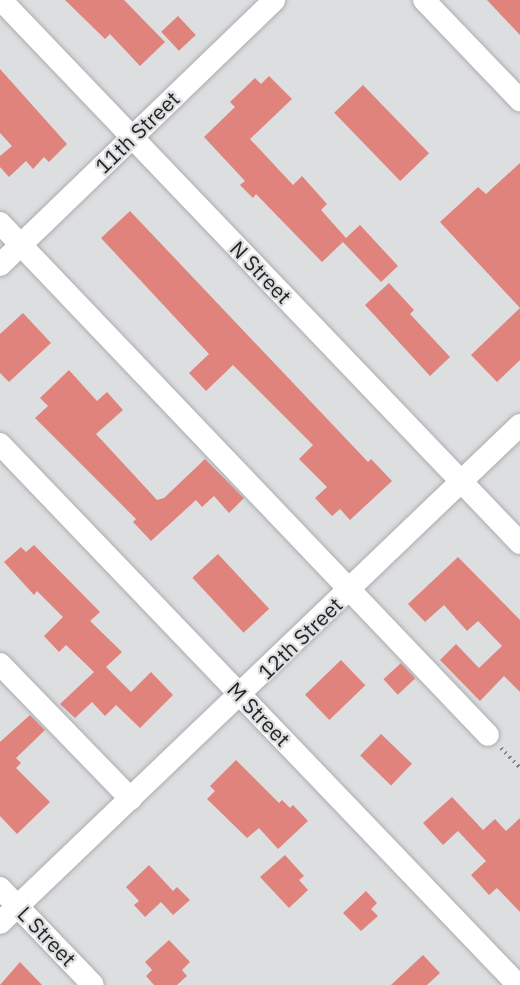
<!DOCTYPE html>
<html>
<head>
<meta charset="utf-8">
<style>
  body { margin:0 }
  #map { position:relative; width:520px; height:985px; overflow:hidden; background:#dddee0; font-family:"IBM Plex Sans",sans-serif }
  div>[style] { position:absolute }
  .building>* { inset:0; background:#e0837d; transform-origin:0 0 }
  .path>* { height:4px; margin-top:-2px; transform-origin:0; background:repeating-linear-gradient(90deg,#818283 0 1.5px,transparent 0 6px) }
  .roads { filter:drop-shadow(0 0 2px #abacae) drop-shadow(0 0 2px #abacae) }
  .minor>* { height:22px; margin:-11px; padding:0 11px; transform-origin:11px; border-radius:11px; background:#fff }
  span { translate:-50% -50%; white-space:nowrap; text-align:center; line-height:1.15; -webkit-text-stroke:4.5px #dddee0; paint-order:stroke }
  .street-label { font-size:21px; color:#242525 }
</style>
</head>
<body>
<div id="map">
  <div class="building">
    <div style="clip-path:polygon(65px 0,124px 0,165px 42px,140px 66px,110px 34px,105px 39px)"></div>
    <div style="clip-path:polygon(487px 0,520px 0,520px 35px)"></div>
    <div style="left:178px;top:16px;width:26px;height:23px;rotate:47deg"></div>
    <div style="clip-path:polygon(0 69px,67px 144px,49px 162px,44px 157px,33px 169px,26px 161px,9px 177px,0 167px,0 156px,12px 146px,0 133px)"></div>
    <div style="clip-path:polygon(269px 76px,292px 99px,250px 139px,293px 185px,302px 176px,327px 204px,321px 210px,346px 238px,360px 225px,398px 266px,381px 282px,343px 242px,322px 262px,256px 194px,253px 198px,240px 185px,245px 181px,204px 137px,235px 107px,230px 102px,255px 78px,261px 84px)"></div>
    <div style="left:363px;top:85px;width:95px;height:40px;rotate:46deg"></div>
    <div style="clip-path:polygon(520px 163px,520px 308px,440px 222px,478px 187px,486px 194px)"></div>
    <div style="clip-path:polygon(130px 211px,368px 462px,371px 459px,392px 481px,350px 520px,340px 509px,332px 516px,315px 498px,327px 487px,299px 459px,313px 445px,233px 365px,206px 391px,189px 373px,209px 354px,101px 238px)"></div>
    <div style="clip-path:polygon(389px 283px,414px 310px,410px 314px,450px 357px,430px 376px,365px 305px)"></div>
    <div style="clip-path:polygon(520px 308px,520px 360px,497px 382px,471px 355px)"></div>
    <div style="clip-path:polygon(23px 313px,51px 343px,9px 382px,0 373px,0 334px)"></div>
    <div style="clip-path:polygon(69px 370px,97px 401px,107px 392px,123px 410px,96px 434px,157px 500px,164px 498px,205px 459px,244px 498px,229px 513px,214px 496px,202px 507px,196px 500px,151px 541px,133px 522px,136px 519px,35px 418px,48px 406px,40px 398px)"></div>
    <div style="clip-path:polygon(34px 545px,100px 612px,90px 621px,122px 652px,106px 667px,131px 692px,151px 672px,173px 695px,140px 728px,116px 705px,105px 716px,92px 702px,75px 718px,60px 704px,94px 672px,66px 645px,59px 652px,44px 636px,63px 617px,37px 591px,34px 595px,4px 562px,21px 547px,26px 552px)"></div>
    <div style="left:218px;top:554px;width:75px;height:35px;rotate:47deg"></div>
    <div style="clip-path:polygon(458px 557px,520px 620px,520px 692px,504px 676px,480px 701px,440px 660px,456px 644px,479px 668px,502px 646px,478px 621px,467px 631px,444px 605px,425px 622px,408px 604px)"></div>
    <div style="left:341px;top:660px;width:35px;height:50px;rotate:46deg"></div>
    <div style="left:401px;top:663px;width:21px;height:24px;rotate:47deg"></div>
    <div style="clip-path:polygon(30px 715px,45px 730px,16px 758px,21px 763px,16px 768px,50px 802px,17px 834px,0 816px,0 742px)"></div>
    <div style="left:381px;top:734px;width:43px;height:30px;rotate:44deg"></div>
    <div style="clip-path:polygon(236px 760px,279px 803px,282px 800px,290px 808px,293px 805px,308px 821px,278px 849px,259px 828px,247px 838px,207px 799px,215px 791px,210px 786px)"></div>
    <div style="clip-path:polygon(452px 797px,483px 830px,495px 819px,506px 831px,520px 818px,520px 912px,497px 888px,489px 895px,471px 875px,486px 861px,458px 831px,443px 845px,423px 823px)"></div>
    <div style="clip-path:polygon(285px 855px,304px 876px,299px 880px,308px 890px,289px 908px,260px 877px)"></div>
    <div style="clip-path:polygon(149px 865px,173px 891px,177px 887px,190px 900px,173px 915px,161px 902px,145px 917px,134px 905px,139px 901px,126px 887px)"></div>
    <div style="clip-path:polygon(366px 891px,377px 903px,371px 909px,378px 916px,361px 931px,343px 913px)"></div>
    <div style="clip-path:polygon(169px 940px,190px 962px,182px 970px,187px 976px,177px 985px,154px 985px,146px 976px,152px 970px,145px 962px)"></div>
    <div style="clip-path:polygon(423px 955px,440px 973px,427px 985px,391px 985px)"></div>
    <div style="clip-path:polygon(20px 962px,42px 985px,0 985px)"></div>
  </div>
  <div class="path">
    <div style="left:501px;top:748px;width:28px;rotate:46deg"></div>
  </div>
  <div class="roads">
    <div class="minor">
      <div style="left:1px;top:0;width:751px;rotate:46.29deg"></div>
      <div style="left:424px;top:0;width:139px;rotate:46.2deg"></div>
      <div style="left:0;top:223px;width:707px;rotate:46.37deg"></div>
      <div style="left:0;top:265px;width:381px;rotate:-44deg"></div>
      <div style="left:0;top:444px;width:749px;rotate:46.24deg"></div>
      <div style="left:0;top:664px;width:188px;rotate:45.9deg"></div>
      <div style="left:0;top:888px;width:134px;rotate:46.2deg"></div>
      <div style="left:0;top:923px;width:720px;rotate:-43.76deg"></div>
    </div>
  </div>
  <div class="street-label">
    <span style="left:137px;top:132px;rotate:-44deg">11th Street</span>
    <span style="left:261px;top:272px;rotate:46deg">N Street</span>
    <span style="left:300px;top:638px;rotate:-44deg">12th Street</span>
    <span style="left:259px;top:714px;rotate:46deg">M Street</span>
    <span style="left:47px;top:936px;rotate:46deg">L Street</span>
  </div>
</div>
</body>
</html>
